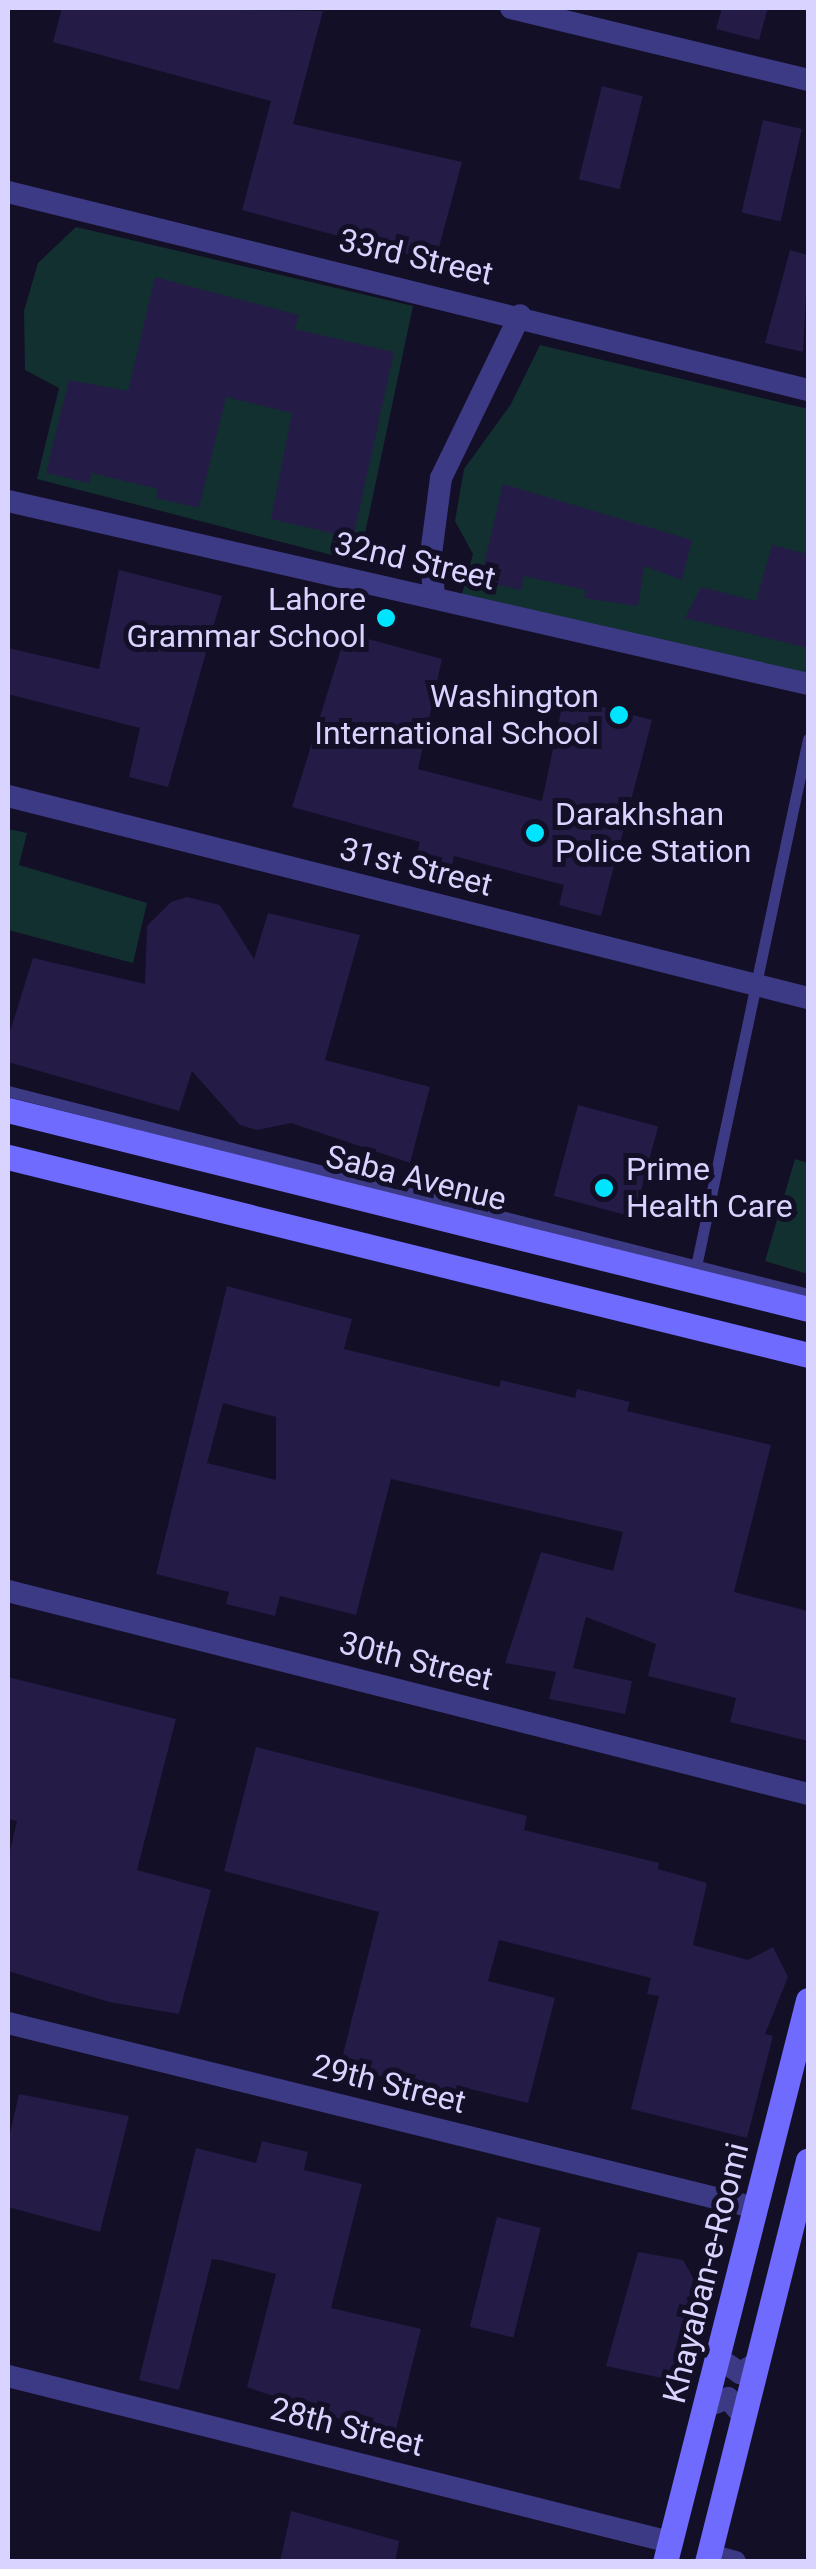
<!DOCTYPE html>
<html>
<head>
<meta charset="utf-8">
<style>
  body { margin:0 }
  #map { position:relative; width:816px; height:2569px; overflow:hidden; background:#130f26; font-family:Roboto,sans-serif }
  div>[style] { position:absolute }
  .green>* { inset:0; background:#12302f }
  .building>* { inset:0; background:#241b47; transform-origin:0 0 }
  .lane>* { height:11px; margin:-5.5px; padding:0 5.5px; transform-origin:5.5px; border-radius:5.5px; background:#3d3a85 }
  .street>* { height:22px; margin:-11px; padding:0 11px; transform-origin:11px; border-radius:11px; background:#3d3a85 }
  .secondary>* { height:25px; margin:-12.5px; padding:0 12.5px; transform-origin:12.5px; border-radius:12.5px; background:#6f6bff }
  .dots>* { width:28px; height:28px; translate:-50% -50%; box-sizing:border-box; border:5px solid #130f26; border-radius:50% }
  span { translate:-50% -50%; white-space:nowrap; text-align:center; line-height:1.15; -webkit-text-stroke:10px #130f26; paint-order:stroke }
  .street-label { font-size:32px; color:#d9d4ff }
  .poi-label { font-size:32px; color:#d9d4ff }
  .right { translate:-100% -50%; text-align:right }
  .left { translate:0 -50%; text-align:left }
  .frame { position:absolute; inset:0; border:10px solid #d9d4ff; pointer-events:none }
</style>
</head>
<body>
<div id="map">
  <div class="green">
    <div style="clip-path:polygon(76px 227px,413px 306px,359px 562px,37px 479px,59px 388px,25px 370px,24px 311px,38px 263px)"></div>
    <div style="clip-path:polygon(540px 345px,808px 409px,808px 673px,462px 594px,473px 554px,455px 521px,464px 469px,511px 404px)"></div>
    <div style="clip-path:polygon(8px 829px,27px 833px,19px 865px,147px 903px,133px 963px,8px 930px)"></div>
    <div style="clip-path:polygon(795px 1159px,808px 1163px,808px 1274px,765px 1261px)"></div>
  </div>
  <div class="building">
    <div style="clip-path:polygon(62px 8px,323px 11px,293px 124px,462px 162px,435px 262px,242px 210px,271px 101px,53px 42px)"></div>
    <div style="clip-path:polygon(722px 8px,768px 8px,759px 40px,716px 29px)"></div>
    <div style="left:602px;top:86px;width:42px;height:96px;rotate:14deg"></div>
    <div style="left:763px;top:120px;width:40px;height:95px;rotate:13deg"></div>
    <div style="clip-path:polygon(790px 250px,808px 255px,803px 352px,765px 343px)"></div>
    <div style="clip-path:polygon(155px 277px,299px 315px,295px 329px,394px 352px,353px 538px,271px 519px,292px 413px,226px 397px,199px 508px,156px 498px,158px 489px,92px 473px,89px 483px,46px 473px,69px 380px,128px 391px)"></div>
    <div style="clip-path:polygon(503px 484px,692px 540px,682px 580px,644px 566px,638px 606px,584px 598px,586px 590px,524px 576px,521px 590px,480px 581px)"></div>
    <div style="clip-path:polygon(772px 545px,808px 554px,808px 648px,685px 618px,701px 587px,756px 601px)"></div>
    <div style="clip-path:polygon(119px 570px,222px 596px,168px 787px,129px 777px,140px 728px,8px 694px,8px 648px,99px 669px)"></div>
    <div style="clip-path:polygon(346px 633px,442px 659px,418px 769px,542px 801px,564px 697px,652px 720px,601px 916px,559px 905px,564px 885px,454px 856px,450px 873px,414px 864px,420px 842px,292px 807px)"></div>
    <div style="clip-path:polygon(187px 897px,220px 905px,254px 959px,268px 913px,360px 935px,325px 1060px,430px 1087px,410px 1163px,291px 1123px,257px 1130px,240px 1125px,192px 1071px,179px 1111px,8px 1062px,8px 1038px,33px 958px,145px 984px,147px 926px,171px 902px)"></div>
    <div style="left:578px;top:1105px;width:83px;height:94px;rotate:15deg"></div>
    <div style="clip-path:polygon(evenodd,227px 1286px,352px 1319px,344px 1349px,499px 1387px,501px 1380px,575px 1398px,577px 1389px,630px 1402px,627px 1411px,771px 1445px,734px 1592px,808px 1611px,808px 1741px,730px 1722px,736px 1698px,648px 1676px,656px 1644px,586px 1617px,573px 1668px,632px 1681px,625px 1714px,549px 1699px,556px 1672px,505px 1663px,541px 1552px,613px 1571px,623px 1532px,391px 1479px,356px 1615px,280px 1596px,275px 1616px,226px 1604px,229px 1592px,156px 1574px,227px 1286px,223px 1403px,276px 1417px,276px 1480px,207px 1463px,223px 1403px)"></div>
    <div style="clip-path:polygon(8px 1677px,176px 1719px,137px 1870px,211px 1890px,179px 2014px,109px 2002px,8px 1971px,8px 1859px,17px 1821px,8px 1819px)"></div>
    <div style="clip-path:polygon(256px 1747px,527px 1816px,524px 1830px,659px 1863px,658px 1869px,707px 1883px,693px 1945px,748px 1960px,773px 1947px,788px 1977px,765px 2034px,773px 2036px,747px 2138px,631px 2109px,659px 1996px,647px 1994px,651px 1978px,499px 1940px,488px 1981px,555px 1998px,528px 2103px,462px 2087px,460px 2096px,340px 2066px,379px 1912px,224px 1871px)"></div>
    <div style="clip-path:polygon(19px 2094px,129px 2116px,100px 2232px,8px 2207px,8px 2142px)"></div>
    <div style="clip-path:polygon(262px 2141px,308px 2152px,304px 2170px,362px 2184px,331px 2308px,421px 2329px,394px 2437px,247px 2387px,276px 2274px,220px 2260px,212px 2259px,179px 2390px,139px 2380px,196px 2148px,256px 2163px)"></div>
    <div style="left:497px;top:2217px;width:45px;height:113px;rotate:14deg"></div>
    <div style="clip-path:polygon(638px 2252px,683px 2260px,700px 2290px,686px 2298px,700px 2318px,692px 2323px,680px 2382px,606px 2366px)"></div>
    <div style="clip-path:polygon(291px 2511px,399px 2541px,395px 2562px,280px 2562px)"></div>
  </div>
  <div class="lane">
    <div style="left:8px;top:1091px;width:825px;rotate:14.24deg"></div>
    <div style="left:695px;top:1271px;width:544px;rotate:-78.01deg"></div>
  </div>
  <div class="street">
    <div style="left:511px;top:8px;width:306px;rotate:13.6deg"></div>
    <div style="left:8px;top:192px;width:824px;rotate:13.9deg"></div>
    <div style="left:8px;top:501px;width:821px;rotate:12.88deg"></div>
    <div style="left:434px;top:598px;width:44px;rotate:-93.9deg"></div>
    <div style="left:431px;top:554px;width:77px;rotate:-82.5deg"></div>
    <div style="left:441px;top:478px;width:181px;rotate:-64.1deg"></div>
    <div style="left:8px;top:796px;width:825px;rotate:14.17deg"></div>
    <div style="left:8px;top:1591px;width:825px;rotate:14.24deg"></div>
    <div style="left:8px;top:2023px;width:771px;rotate:13.89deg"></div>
    <div style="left:718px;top:2358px;width:27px;rotate:34deg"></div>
    <div style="left:740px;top:2373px;width:21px;rotate:-31deg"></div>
    <div style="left:8px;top:2376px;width:682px;rotate:14.08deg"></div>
    <div style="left:705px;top:2407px;width:25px;rotate:-21deg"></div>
    <div style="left:728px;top:2398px;width:25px;rotate:50deg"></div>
    <div style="left:709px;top:2555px;width:27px;rotate:15deg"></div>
  </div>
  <div class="secondary">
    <div style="left:8px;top:1110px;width:824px;rotate:13.97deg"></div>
    <div style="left:8px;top:1157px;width:824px;rotate:13.9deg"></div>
    <div style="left:665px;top:2562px;width:580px;rotate:-75.72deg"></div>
    <div style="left:707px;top:2562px;width:414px;rotate:-75.9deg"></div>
  </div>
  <div class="dots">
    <div style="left:386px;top:618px;background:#00e5ff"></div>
    <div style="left:619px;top:715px;background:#00e5ff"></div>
    <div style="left:535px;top:833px;background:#00e5ff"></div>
    <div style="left:604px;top:1188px;background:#00e5ff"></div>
  </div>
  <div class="street-label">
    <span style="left:416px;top:257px;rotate:13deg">33rd Street</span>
    <span style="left:415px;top:561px;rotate:13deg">32nd Street</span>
    <span style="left:416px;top:867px;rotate:14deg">31st Street</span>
    <span style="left:416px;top:1178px;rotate:14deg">Saba Avenue</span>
    <span style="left:416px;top:1661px;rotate:14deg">30th Street</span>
    <span style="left:389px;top:2084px;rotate:14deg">29th Street</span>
    <span style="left:706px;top:2273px;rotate:-76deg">Khayaban-e-Roomi</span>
    <span style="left:347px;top:2427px;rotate:14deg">28th Street</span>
  </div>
  <div class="poi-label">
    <span class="right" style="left:366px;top:618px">Lahore<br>Grammar School</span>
    <span class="right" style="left:599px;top:715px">Washington<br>International School</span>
    <span class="left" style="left:555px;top:833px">Darakhshan<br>Police Station</span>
    <span class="left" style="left:626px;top:1188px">Prime<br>Health Care</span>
  </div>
  <div class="frame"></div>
</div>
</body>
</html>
